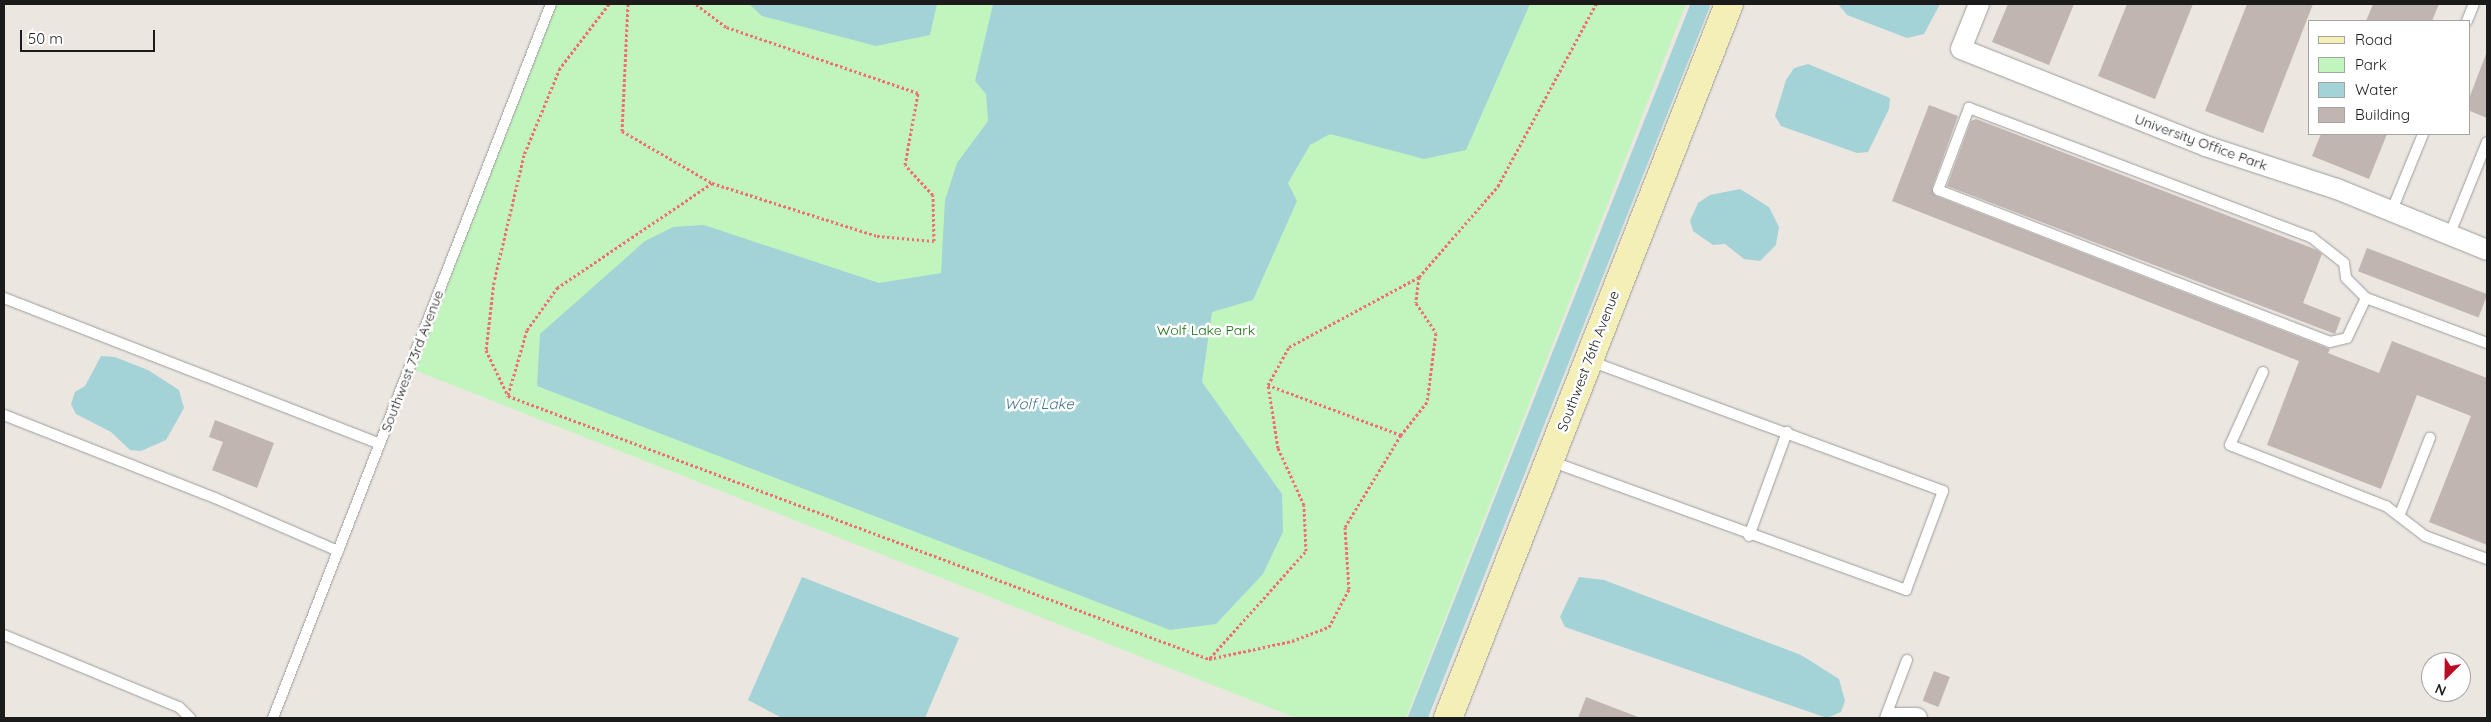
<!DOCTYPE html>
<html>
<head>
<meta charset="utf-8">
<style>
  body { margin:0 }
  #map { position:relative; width:2491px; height:722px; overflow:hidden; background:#ece6e1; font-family:Quicksand,sans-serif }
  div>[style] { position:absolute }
  .park>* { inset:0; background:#c2f5be }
  .water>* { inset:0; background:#a3d3d7 }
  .canal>* { height:19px; margin:-9.5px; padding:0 9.5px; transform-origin:9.5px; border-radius:9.5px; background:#a3d3d7 }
  .building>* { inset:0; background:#c0b5b1; transform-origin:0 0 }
  .path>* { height:3px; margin-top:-1.5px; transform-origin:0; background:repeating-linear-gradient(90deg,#f06d72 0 2.5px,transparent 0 5px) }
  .roads { filter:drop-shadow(0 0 1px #9c9c9c) drop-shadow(0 0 1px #9c9c9c) }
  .lane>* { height:10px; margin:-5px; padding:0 5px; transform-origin:5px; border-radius:5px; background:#fff }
  .street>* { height:20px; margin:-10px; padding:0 10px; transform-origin:10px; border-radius:10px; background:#fff }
  .secondary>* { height:28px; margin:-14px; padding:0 14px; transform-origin:14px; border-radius:14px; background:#f4efb6 }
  span { translate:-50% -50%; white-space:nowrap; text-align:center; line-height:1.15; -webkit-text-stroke:5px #fff; paint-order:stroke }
  .street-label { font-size:14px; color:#1b1b1b }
  .park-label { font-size:14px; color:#177012 }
  .water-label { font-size:15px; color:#487994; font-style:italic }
  .frame { position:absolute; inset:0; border:5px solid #1b1b1b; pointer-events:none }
  .legend { position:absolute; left:2308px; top:20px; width:162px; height:115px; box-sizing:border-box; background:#fff; border:1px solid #a4a4a4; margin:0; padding:6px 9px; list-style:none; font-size:15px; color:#1b1b1b }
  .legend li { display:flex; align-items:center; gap:10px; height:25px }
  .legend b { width:25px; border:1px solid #a4a4a4 }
  .north { position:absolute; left:2421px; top:652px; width:50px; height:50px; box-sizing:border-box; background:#fff; border:1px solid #a4a4a4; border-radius:50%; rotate:203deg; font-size:14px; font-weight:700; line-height:20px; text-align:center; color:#1b1b1b }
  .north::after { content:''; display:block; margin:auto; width:18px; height:22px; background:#b90c25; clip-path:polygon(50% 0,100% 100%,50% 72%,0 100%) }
  .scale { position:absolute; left:20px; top:30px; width:135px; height:22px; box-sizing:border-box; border:2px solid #1b1b1b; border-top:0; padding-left:6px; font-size:15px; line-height:18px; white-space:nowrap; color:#1b1b1b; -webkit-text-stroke:4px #fff; paint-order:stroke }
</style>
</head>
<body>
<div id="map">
  <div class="park">
    <div style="clip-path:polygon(552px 4px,1686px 4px,1406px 718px,1296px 718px,409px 368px)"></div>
  </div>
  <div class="water">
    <div style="clip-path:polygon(749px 4px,937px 4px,930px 35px,876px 46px,762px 16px)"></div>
    <div style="clip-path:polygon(993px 4px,1530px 4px,1466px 150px,1424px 159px,1330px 134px,1310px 145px,1288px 183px,1297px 201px,1253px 300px,1212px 312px,1202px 382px,1282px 494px,1283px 532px,1263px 574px,1216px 624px,1170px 630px,537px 386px,540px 334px,645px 241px,673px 227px,704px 225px,879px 283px,941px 273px,945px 200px,957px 163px,988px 121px,986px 94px,975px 81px)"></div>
    <div style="clip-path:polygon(1838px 4px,1940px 4px,1924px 34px,1907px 38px,1847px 15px)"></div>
    <div style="clip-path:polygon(1808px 64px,1890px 98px,1889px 109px,1868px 152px,1857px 153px,1781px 126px,1775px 116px,1786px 80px,1794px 68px)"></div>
    <div style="clip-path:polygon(1740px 189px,1769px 207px,1779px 227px,1776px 245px,1760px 261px,1744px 259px,1725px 244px,1713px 245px,1693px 231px,1690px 221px,1698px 203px,1710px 195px)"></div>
    <div style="clip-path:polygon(101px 356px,115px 357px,148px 370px,179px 390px,184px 408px,166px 440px,141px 451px,130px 450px,111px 432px,76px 414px,71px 404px,75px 392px,85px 386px)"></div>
    <div style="clip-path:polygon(802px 577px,959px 638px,925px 718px,782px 718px,748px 700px)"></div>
    <div style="clip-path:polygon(1579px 577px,1604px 580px,1801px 655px,1839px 679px,1845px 701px,1841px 712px,1827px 718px,1565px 627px,1560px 617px)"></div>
  </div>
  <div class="canal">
    <div style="left:1417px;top:718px;width:768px;rotate:-68.38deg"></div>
  </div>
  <div class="building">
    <div style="clip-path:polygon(2008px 4px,2074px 4px,2049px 65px,1992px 42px)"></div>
    <div style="clip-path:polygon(2127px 4px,2193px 4px,2155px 99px,2098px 76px)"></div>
    <div style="clip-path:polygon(2247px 4px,2313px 4px,2263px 133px,2205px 111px)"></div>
    <div style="clip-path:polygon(2373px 4px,2439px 4px,2432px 21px,2366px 21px)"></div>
    <div style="clip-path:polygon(2486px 54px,2487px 54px,2487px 118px,2470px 111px,2470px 96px)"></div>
    <div style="clip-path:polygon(1929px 105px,1958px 116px,1932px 188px,1936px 196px,2330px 349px,2328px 353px,2379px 373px,2392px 341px,2487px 378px,2487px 545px,2429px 522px,2471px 416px,2417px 395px,2381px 489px,2267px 445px,2299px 361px,1892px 201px)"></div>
    <div style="clip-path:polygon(1976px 119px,2317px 250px,2322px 254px,2303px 303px,2341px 318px,2335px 334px,1947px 186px,1971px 121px)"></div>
    <div style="clip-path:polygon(2321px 134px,2387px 134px,2369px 179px,2312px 156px)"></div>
    <div style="left:2367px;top:248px;width:129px;height:25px;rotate:21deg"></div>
    <div style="clip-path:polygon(215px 420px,274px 443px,257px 488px,212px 470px,223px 442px,209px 437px)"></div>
    <div style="left:1934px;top:671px;width:17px;height:32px;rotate:21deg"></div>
    <div style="clip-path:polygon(1586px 697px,1638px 717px,1638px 718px,1578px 718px)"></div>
  </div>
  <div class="path">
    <div style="left:609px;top:4px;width:81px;rotate:127.4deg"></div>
    <div style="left:560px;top:68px;width:94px;rotate:112.5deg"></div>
    <div style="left:524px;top:155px;width:130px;rotate:103.3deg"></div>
    <div style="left:494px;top:282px;width:68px;rotate:96.7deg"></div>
    <div style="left:486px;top:350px;width:51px;rotate:64.4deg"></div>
    <div style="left:508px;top:396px;width:749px;rotate:20.57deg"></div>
    <div style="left:1209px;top:659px;width:85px;rotate:-12.2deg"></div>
    <div style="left:1292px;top:641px;width:40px;rotate:-21deg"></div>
    <div style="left:1329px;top:627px;width:43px;rotate:-62.2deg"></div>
    <div style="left:1349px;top:589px;width:62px;rotate:-93.7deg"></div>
    <div style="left:1345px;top:527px;width:108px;rotate:-58.7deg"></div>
    <div style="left:628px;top:4px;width:127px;rotate:92.7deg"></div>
    <div style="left:622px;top:131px;width:104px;rotate:30deg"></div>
    <div style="left:712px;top:183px;width:173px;rotate:17.8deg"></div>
    <div style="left:877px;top:236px;width:57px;rotate:5deg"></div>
    <div style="left:934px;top:241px;width:46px;rotate:-91.2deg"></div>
    <div style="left:933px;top:195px;width:41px;rotate:-133deg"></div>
    <div style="left:905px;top:165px;width:73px;rotate:-79.8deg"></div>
    <div style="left:918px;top:93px;width:203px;rotate:-161deg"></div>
    <div style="left:726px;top:27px;width:38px;rotate:-143deg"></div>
    <div style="left:1419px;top:277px;width:26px;rotate:97deg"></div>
    <div style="left:1416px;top:303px;width:36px;rotate:56deg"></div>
    <div style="left:1436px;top:333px;width:70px;rotate:97.4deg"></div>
    <div style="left:1427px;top:402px;width:42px;rotate:128.2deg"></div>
    <div style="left:1401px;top:435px;width:142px;rotate:-159.4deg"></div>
    <div style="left:1268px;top:385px;width:43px;rotate:-61.1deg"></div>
    <div style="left:1289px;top:347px;width:148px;rotate:-28.3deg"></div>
    <div style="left:1419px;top:277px;width:121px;rotate:-49deg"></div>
    <div style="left:1498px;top:186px;width:207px;rotate:-61.7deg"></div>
    <div style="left:508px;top:395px;width:68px;rotate:-73.7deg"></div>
    <div style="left:527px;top:330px;width:52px;rotate:-54.5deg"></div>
    <div style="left:557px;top:288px;width:187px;rotate:-34.1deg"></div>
    <div style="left:1210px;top:658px;width:144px;rotate:-48.1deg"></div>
    <div style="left:1306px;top:551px;width:46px;rotate:-92.5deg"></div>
    <div style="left:1304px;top:505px;width:63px;rotate:-114.5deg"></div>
    <div style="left:1278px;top:448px;width:64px;rotate:-99deg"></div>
  </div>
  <div class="roads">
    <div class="lane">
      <div style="left:2467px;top:21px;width:18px;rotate:-68deg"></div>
      <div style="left:2392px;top:210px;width:82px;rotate:-67.8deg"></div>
      <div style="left:2449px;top:236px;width:101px;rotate:-68deg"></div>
      <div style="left:4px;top:298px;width:403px;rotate:21.2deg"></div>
      <div style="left:2366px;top:298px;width:44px;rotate:115.4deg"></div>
      <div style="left:2347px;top:338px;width:17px;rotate:167deg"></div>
      <div style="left:2330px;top:342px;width:420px;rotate:-158.8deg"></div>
      <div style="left:1938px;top:190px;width:88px;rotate:-69.3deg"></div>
      <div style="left:1969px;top:108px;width:366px;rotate:20.7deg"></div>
      <div style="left:2311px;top:237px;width:42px;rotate:38.2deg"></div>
      <div style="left:2344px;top:263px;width:15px;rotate:82deg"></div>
      <div style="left:2346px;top:278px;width:28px;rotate:45deg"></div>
      <div style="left:2366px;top:298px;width:129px;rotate:20.4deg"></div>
      <div style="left:2263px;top:372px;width:80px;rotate:114.3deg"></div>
      <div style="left:2230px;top:445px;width:168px;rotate:21.4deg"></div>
      <div style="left:2386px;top:506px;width:49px;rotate:37.6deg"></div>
      <div style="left:2425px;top:536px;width:66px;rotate:20.4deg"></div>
      <div style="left:4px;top:415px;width:227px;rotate:21.5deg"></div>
      <div style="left:215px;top:498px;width:134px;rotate:23.3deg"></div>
      <div style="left:1550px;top:461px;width:379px;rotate:19.9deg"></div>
      <div style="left:1906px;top:590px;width:106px;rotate:-69.5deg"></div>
      <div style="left:1943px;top:491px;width:376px;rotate:-159.8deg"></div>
      <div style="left:2400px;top:514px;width:82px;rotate:-68.5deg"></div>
      <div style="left:1749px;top:536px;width:111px;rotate:-69.9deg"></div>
      <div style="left:4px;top:635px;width:189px;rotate:22.4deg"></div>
      <div style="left:179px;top:707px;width:16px;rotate:45deg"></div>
      <div style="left:273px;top:718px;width:766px;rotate:-68.73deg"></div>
      <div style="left:1885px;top:718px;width:62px;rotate:-69.2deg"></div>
    </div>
    <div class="street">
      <div style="left:1979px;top:4px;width:48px;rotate:111.8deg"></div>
      <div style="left:1961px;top:49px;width:264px;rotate:21.6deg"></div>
      <div style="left:2206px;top:146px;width:138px;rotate:18.2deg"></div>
      <div style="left:2337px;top:189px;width:162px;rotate:22.1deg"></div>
      <div style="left:1891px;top:718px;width:26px"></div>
    </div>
    <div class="secondary">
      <div style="left:1448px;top:718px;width:767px;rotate:-68.52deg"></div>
    </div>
  </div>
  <div class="street-label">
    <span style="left:2201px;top:142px;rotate:20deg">University Office Park</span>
    <span style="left:412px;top:361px;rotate:-69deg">Southwest 73rd Avenue</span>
    <span style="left:1588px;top:361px;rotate:-69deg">Southwest 76th Avenue</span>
  </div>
  <div class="park-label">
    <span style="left:1206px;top:330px">Wolf Lake Park</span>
  </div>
  <div class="water-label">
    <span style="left:1039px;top:404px">Wolf Lake</span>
  </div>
  <div class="frame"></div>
  <ul class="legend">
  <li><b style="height:6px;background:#f4efb6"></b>Road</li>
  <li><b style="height:14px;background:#c2f5be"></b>Park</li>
  <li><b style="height:14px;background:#a3d3d7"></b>Water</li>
  <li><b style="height:14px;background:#c0b5b1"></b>Building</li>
  </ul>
  <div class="north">N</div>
  <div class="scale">50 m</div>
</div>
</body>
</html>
